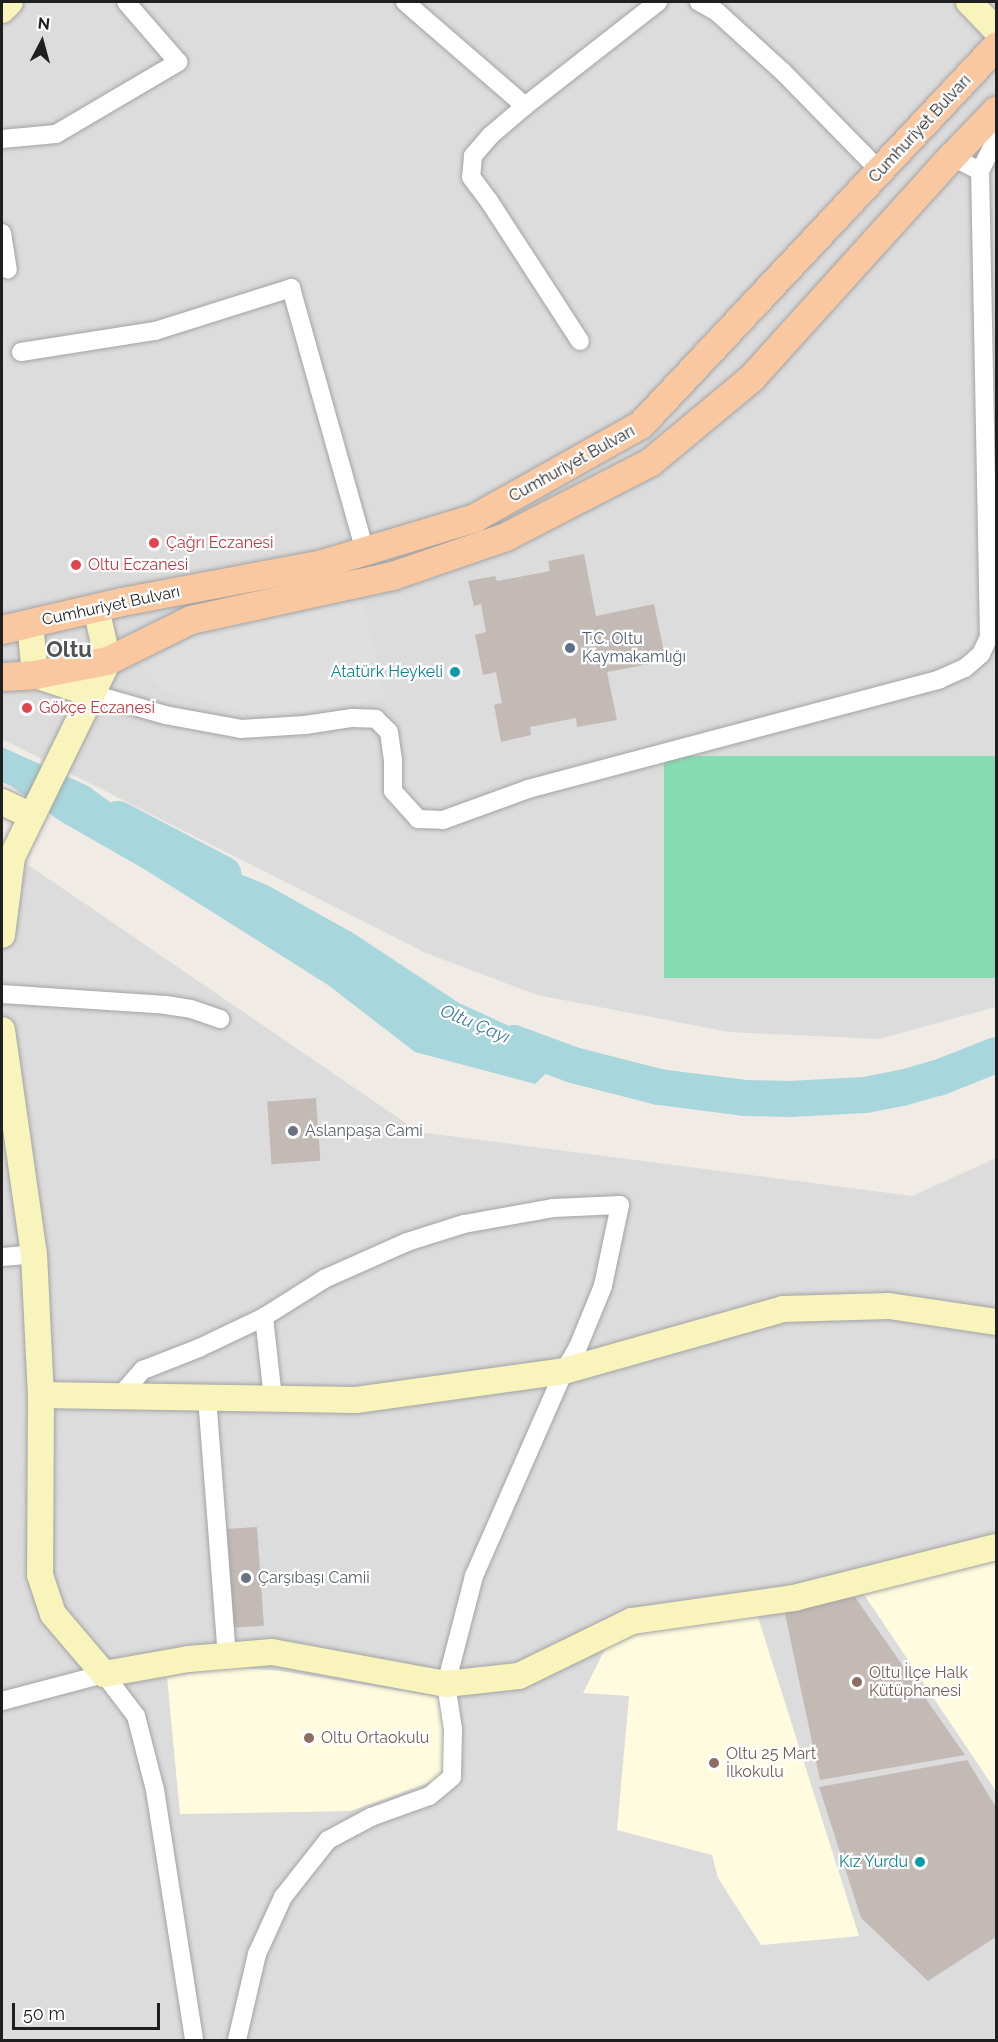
<!DOCTYPE html>
<html>
<head>
<meta charset="utf-8">
<style>
  body { margin:0 }
  #map { position:relative; width:998px; height:2042px; overflow:hidden; background:#f0ebe5; font-family:Raleway,sans-serif }
  div>[style] { position:absolute }
  .residential>* { inset:0; background:#dddcdc }
  .education>* { inset:0; background:#fefbdf }
  .pitch>* { inset:0; background:#85ddb1; transform-origin:0 0 }
  .parking>* { inset:0; background:#dfdfdf }
  .water>* { inset:0; background:#a7d6dc }
  .river>* { height:36px; margin:-18px; padding:0 18px; transform-origin:18px; border-radius:18px; background:#a7d6dc }
  .building>* { inset:0; background:#c4bab5; transform-origin:0 0 }
  .roads { filter:drop-shadow(0 0 2px #a3a3a3) drop-shadow(0 0 2px #a3a3a3) }
  .street>* { height:18px; margin:-9px; padding:0 9px; transform-origin:9px; border-radius:9px; background:#fff }
  .secondary>* { height:26px; margin:-13px; padding:0 13px; transform-origin:13px; border-radius:13px; background:#f8f4bb }
  .primary>* { height:28px; margin:-14px; padding:0 14px; transform-origin:14px; border-radius:14px; background:#fac8a0 }
  .dots>* { width:16px; height:16px; translate:-50% -50%; box-sizing:border-box; border:3px solid #fff; border-radius:50% }
  span { translate:-50% -50%; white-space:nowrap; text-align:center; line-height:1.15; -webkit-text-stroke:4.5px #fff; paint-order:stroke }
  .street-label { font-size:16px; color:#1f1f1f }
  .health-label { font-size:16px; color:#be3a42 }
  .left { translate:0 -50%; text-align:left }
  .service-label { font-size:16px; color:#4e5e75 }
  .culture-label { font-size:16px; color:#0d838f }
  .right { translate:-100% -50%; text-align:right }
  .worship-label { font-size:16px; color:#5b616d }
  .education-label { font-size:16px; color:#785e54 }
  .water-label { font-size:18px; color:#477c9d; font-style:italic }
  .district-label { font-size:22px; color:#525252; font-weight:700 }
  .frame { position:absolute; inset:0; border:3px solid #1f1f1f; pointer-events:none }
  .north { position:absolute; left:12px; top:12px; width:60px; height:60px; -webkit-text-stroke:4px #fff; paint-order:stroke; rotate:6deg; font-size:16px; font-weight:700; line-height:24px; text-align:center; color:#1f1f1f }
  .north::after { content:''; display:block; margin:auto; width:21px; height:27px; background:#1f1f1f; clip-path:polygon(50% 0,100% 100%,50% 72%,0 100%) }
  .scale { position:absolute; left:12px; top:2003px; width:148px; height:27px; box-sizing:border-box; border:3px solid #1f1f1f; border-top:0; padding-left:8px; font-size:18px; line-height:21px; white-space:nowrap; color:#1f1f1f; -webkit-text-stroke:4px #fff; paint-order:stroke }
</style>
</head>
<body>
<div id="map">
  <div class="residential">
    <div style="clip-path:polygon(2px 2px,996px 2px,996px 1007px,879px 1039px,729px 1032px,537px 995px,426px 953px,2px 739px)"></div>
    <div style="clip-path:polygon(2px 847px,419px 1132px,912px 1196px,996px 1158px,996px 2040px,2px 2040px)"></div>
  </div>
  <div class="education">
    <div style="clip-path:polygon(996px 1558px,996px 1791px,863px 1593px)"></div>
    <div style="clip-path:polygon(756px 1611px,859px 1936px,761px 1945px,718px 1878px,712px 1855px,617px 1830px,629px 1696px,583px 1693px,610px 1639px)"></div>
    <div style="clip-path:polygon(233px 1667px,281px 1671px,445px 1698px,445px 1777px,351px 1811px,180px 1814px,167px 1677px)"></div>
  </div>
  <div class="pitch">
    <div style="left:996px;top:756px;width:222px;height:332px;rotate:90deg"></div>
  </div>
  <div class="parking">
    <div style="clip-path:polygon(361px 593px,386px 699px,265px 717px,164px 691px,134px 657px,206px 625px)"></div>
  </div>
  <div class="water">
    <div style="clip-path:polygon(2px 747px,88px 786px,169px 845px,267px 885px,353px 933px,459px 1003px,568px 1053px,535px 1084px,415px 1052px,328px 985px,144px 869px,60px 821px,11px 786px,2px 782px)"></div>
  </div>
  <div class="river">
    <div style="left:118px;top:819px;width:119px;rotate:27.6deg"></div>
    <div style="left:514px;top:1043px;width:63px;rotate:20.4deg"></div>
    <div style="left:573px;top:1065px;width:89px;rotate:14.3deg"></div>
    <div style="left:659px;top:1087px;width:88px;rotate:7.2deg"></div>
    <div style="left:746px;top:1098px;width:44px;rotate:1.3deg"></div>
    <div style="left:790px;top:1099px;width:75px;rotate:-3.1deg"></div>
    <div style="left:865px;top:1095px;width:38px;rotate:-11deg"></div>
    <div style="left:902px;top:1088px;width:37px;rotate:-16deg"></div>
    <div style="left:938px;top:1078px;width:62px;rotate:-21.6deg"></div>
  </div>
  <div class="building">
    <div style="clip-path:polygon(584px 554px,596px 616px,654px 604px,666px 661px,607px 672px,617px 720px,577px 727px,576px 718px,530px 727px,531px 735px,501px 742px,494px 705px,502px 703px,496px 672px,483px 675px,475px 635px,486px 632px,481px 604px,474px 606px,468px 581px,495px 576px,497px 581px,550px 571px,548px 561px)"></div>
    <div style="left:316px;top:1098px;width:63px;height:49px;rotate:86deg"></div>
    <div style="left:257px;top:1527px;width:99px;height:30px;rotate:86deg"></div>
    <div style="clip-path:polygon(855px 1597px,965px 1755px,820px 1780px,784px 1609px)"></div>
    <div style="clip-path:polygon(967px 1760px,996px 1807px,996px 1937px,928px 1981px,861px 1918px,819px 1787px)"></div>
  </div>
  <div class="roads">
    <div class="street">
      <div style="left:405px;top:2px;width:159px;rotate:40.9deg"></div>
      <div style="left:525px;top:106px;width:169px;rotate:-38deg"></div>
      <div style="left:699px;top:2px;width:21px;rotate:29deg"></div>
      <div style="left:717px;top:12px;width:89px;rotate:42.3deg"></div>
      <div style="left:783px;top:72px;width:139px;rotate:45.6deg"></div>
      <div style="left:525px;top:106px;width:45px;rotate:139.5deg"></div>
      <div style="left:491px;top:135px;width:28px;rotate:131deg"></div>
      <div style="left:473px;top:156px;width:21px;rotate:95deg"></div>
      <div style="left:471px;top:177px;width:30px;rotate:53deg"></div>
      <div style="left:489px;top:201px;width:167px;rotate:57deg"></div>
      <div style="left:2px;top:139px;width:54px;rotate:-5.3deg"></div>
      <div style="left:56px;top:134px;width:142px;rotate:-30.5deg"></div>
      <div style="left:178px;top:62px;width:79px;rotate:-130.9deg"></div>
      <div style="left:980px;top:171px;width:36px;rotate:-63deg"></div>
      <div style="left:2px;top:233px;width:37px;rotate:81deg"></div>
      <div style="left:21px;top:352px;width:136px;rotate:-8.9deg"></div>
      <div style="left:155px;top:331px;width:143px;rotate:-17.5deg"></div>
      <div style="left:291px;top:288px;width:273px;rotate:74.3deg"></div>
      <div style="left:92px;top:694px;width:76px;rotate:16deg"></div>
      <div style="left:165px;top:715px;width:77px;rotate:10.4deg"></div>
      <div style="left:241px;top:729px;width:64px;rotate:-3.6deg"></div>
      <div style="left:305px;top:725px;width:48px;rotate:-8.5deg"></div>
      <div style="left:352px;top:718px;width:24px;rotate:2deg"></div>
      <div style="left:376px;top:719px;width:18px;rotate:45deg"></div>
      <div style="left:389px;top:732px;width:28px;rotate:82deg"></div>
      <div style="left:393px;top:760px;width:31px;rotate:90deg"></div>
      <div style="left:393px;top:791px;width:38px;rotate:48deg"></div>
      <div style="left:418px;top:819px;width:25px;rotate:2deg"></div>
      <div style="left:443px;top:820px;width:90px;rotate:-20deg"></div>
      <div style="left:528px;top:789px;width:426px;rotate:-14.9deg"></div>
      <div style="left:940px;top:679px;width:27px;rotate:-24deg"></div>
      <div style="left:965px;top:668px;width:21px;rotate:-41deg"></div>
      <div style="left:981px;top:654px;width:19px;rotate:-65deg"></div>
      <div style="left:989px;top:637px;width:466px;rotate:-91.1deg"></div>
      <div style="left:980px;top:171px;width:31px;rotate:-153deg"></div>
      <div style="left:2px;top:994px;width:164px;rotate:3.8deg"></div>
      <div style="left:166px;top:1005px;width:25px;rotate:9deg"></div>
      <div style="left:191px;top:1009px;width:31px;rotate:19deg"></div>
      <div style="left:2px;top:1257px;width:32px;rotate:-5deg"></div>
      <div style="left:264px;top:1317px;width:81px;rotate:83.7deg"></div>
      <div style="left:120px;top:1396px;width:35px;rotate:-49deg"></div>
      <div style="left:143px;top:1370px;width:60px;rotate:-21.4deg"></div>
      <div style="left:199px;top:1348px;width:72px;rotate:-25.5deg"></div>
      <div style="left:264px;top:1317px;width:71px;rotate:-32.3deg"></div>
      <div style="left:324px;top:1279px;width:91px;rotate:-24deg"></div>
      <div style="left:407px;top:1242px;width:60px;rotate:-17.5deg"></div>
      <div style="left:464px;top:1224px;width:90px;rotate:-10.2deg"></div>
      <div style="left:553px;top:1208px;width:67px;rotate:-2.6deg"></div>
      <div style="left:620px;top:1205px;width:83px;rotate:101.9deg"></div>
      <div style="left:603px;top:1286px;width:66px;rotate:112.3deg"></div>
      <div style="left:578px;top:1347px;width:28px;rotate:120deg"></div>
      <div style="left:564px;top:1371px;width:224px;rotate:113.7deg"></div>
      <div style="left:474px;top:1576px;width:112px;rotate:104.5deg"></div>
      <div style="left:446px;top:1684px;width:46px;rotate:81.2deg"></div>
      <div style="left:453px;top:1729px;width:48px;rotate:91.2deg"></div>
      <div style="left:452px;top:1777px;width:30px;rotate:140deg"></div>
      <div style="left:429px;top:1796px;width:62px;rotate:160.1deg"></div>
      <div style="left:371px;top:1817px;width:49px;rotate:151.9deg"></div>
      <div style="left:328px;top:1840px;width:73px;rotate:128.3deg"></div>
      <div style="left:283px;top:1897px;width:63px;rotate:114.5deg"></div>
      <div style="left:257px;top:1954px;width:88px;rotate:103.1deg"></div>
      <div style="left:207px;top:1397px;width:260px;rotate:85.6deg"></div>
      <div style="left:2px;top:1701px;width:106px;rotate:-14.8deg"></div>
      <div style="left:104px;top:1674px;width:53px;rotate:52.7deg"></div>
      <div style="left:136px;top:1716px;width:76px;rotate:75.6deg"></div>
      <div style="left:155px;top:1790px;width:253px;rotate:81.1deg"></div>
    </div>
    <div class="secondary">
      <div style="left:969px;top:2px;width:39px;rotate:46deg"></div>
      <div style="left:2px;top:10px;width:11px;rotate:-45deg"></div>
      <div style="left:30px;top:623px;width:52px;rotate:84.5deg"></div>
      <div style="left:35px;top:675px;width:60px;rotate:18.4deg"></div>
      <div style="left:2px;top:802px;width:33px;rotate:25deg"></div>
      <div style="left:2px;top:935px;width:79px;rotate:-82.7deg"></div>
      <div style="left:12px;top:857px;width:218px;rotate:-63.9deg"></div>
      <div style="left:108px;top:661px;width:54px;rotate:-102.8deg"></div>
      <div style="left:2px;top:1030px;width:226px;rotate:81.9deg"></div>
      <div style="left:34px;top:1254px;width:141px;rotate:87.2deg"></div>
      <div style="left:41px;top:1395px;width:180px;rotate:90.3deg"></div>
      <div style="left:40px;top:1575px;width:41px;rotate:71.6deg"></div>
      <div style="left:53px;top:1614px;width:79px;rotate:49.6deg"></div>
      <div style="left:104px;top:1674px;width:86px;rotate:-10deg"></div>
      <div style="left:189px;top:1659px;width:83px;rotate:-4.8deg"></div>
      <div style="left:272px;top:1652px;width:177px;rotate:10.4deg"></div>
      <div style="left:446px;top:1684px;width:73px;rotate:-6.3deg"></div>
      <div style="left:519px;top:1676px;width:126px;rotate:-26deg"></div>
      <div style="left:632px;top:1621px;width:164px;rotate:-8.1deg"></div>
      <div style="left:794px;top:1598px;width:208px;rotate:-14.2deg"></div>
      <div style="left:41px;top:1395px;width:315px;rotate:0.9deg"></div>
      <div style="left:356px;top:1400px;width:210px;rotate:-7.9deg"></div>
      <div style="left:564px;top:1371px;width:228px;rotate:-15.8deg"></div>
      <div style="left:783px;top:1309px;width:106px;rotate:-1.6deg"></div>
      <div style="left:889px;top:1306px;width:108px;rotate:8.5deg"></div>
    </div>
    <div class="primary">
      <div style="left:2px;top:630px;width:123px;rotate:-13.1deg"></div>
      <div style="left:122px;top:602px;width:205px;rotate:-10.7deg"></div>
      <div style="left:323px;top:564px;width:159px;rotate:-16.8deg"></div>
      <div style="left:475px;top:518px;width:190px;rotate:-29.3deg"></div>
      <div style="left:641px;top:425px;width:519px;rotate:-46.8deg"></div>
      <div style="left:2px;top:677px;width:33px;rotate:-3deg"></div>
      <div style="left:35px;top:675px;width:74px;rotate:-10.9deg"></div>
      <div style="left:108px;top:661px;width:93px;rotate:-26.3deg"></div>
      <div style="left:191px;top:620px;width:207px;rotate:-12.3deg"></div>
      <div style="left:393px;top:576px;width:120px;rotate:-19deg"></div>
      <div style="left:506px;top:537px;width:163px;rotate:-27.3deg"></div>
      <div style="left:651px;top:462px;width:131px;rotate:-39.7deg"></div>
      <div style="left:752px;top:378px;width:298px;rotate:-47.9deg"></div>
      <div style="left:952px;top:157px;width:64px;rotate:-46.3deg"></div>
    </div>
  </div>
  <div class="dots">
    <div style="left:154px;top:543px;background:#e0444e"></div>
    <div style="left:76px;top:565px;background:#e0444e"></div>
    <div style="left:570px;top:648px;background:#5c6f8a"></div>
    <div style="left:455px;top:672px;background:#0f9aa8"></div>
    <div style="left:27px;top:708px;background:#e0444e"></div>
    <div style="left:293px;top:1131px;background:#6b7280"></div>
    <div style="left:246px;top:1578px;background:#6b7280"></div>
    <div style="left:857px;top:1682px;background:#8d6e63"></div>
    <div style="left:309px;top:1738px;background:#8d6e63"></div>
    <div style="left:714px;top:1763px;background:#8d6e63"></div>
    <div style="left:920px;top:1862px;background:#0f9aa8"></div>
  </div>
  <div class="street-label">
    <span style="left:920px;top:129px;rotate:-47deg">Cumhuriyet Bulvarı</span>
    <span style="left:572px;top:464px;rotate:-29deg">Cumhuriyet Bulvarı</span>
    <span style="left:111px;top:606px;rotate:-12deg">Cumhuriyet Bulvarı</span>
  </div>
  <div class="health-label">
    <span class="left" style="left:166px;top:543px">Çağrı Eczanesi</span>
    <span class="left" style="left:88px;top:565px">Oltu Eczanesi</span>
    <span class="left" style="left:39px;top:708px">Gökçe Eczanesi</span>
  </div>
  <div class="service-label">
    <span class="left" style="left:582px;top:648px">T.C. Oltu<br>Kaymakamlığı</span>
  </div>
  <div class="culture-label">
    <span class="right" style="left:443px;top:672px">Atatürk Heykeli</span>
    <span class="right" style="left:908px;top:1862px">Kız Yurdu</span>
  </div>
  <div class="worship-label">
    <span class="left" style="left:305px;top:1131px">Aslanpaşa Cami</span>
    <span class="left" style="left:258px;top:1578px">Çarşıbaşı Camii</span>
  </div>
  <div class="education-label">
    <span class="left" style="left:869px;top:1682px">Oltu İlçe Halk<br>Kütüphanesi</span>
    <span class="left" style="left:321px;top:1738px">Oltu Ortaokulu</span>
    <span class="left" style="left:726px;top:1763px">Oltu 25 Mart<br>İlkokulu</span>
  </div>
  <div class="water-label">
    <span style="left:475px;top:1024px;rotate:23deg">Oltu Çayı</span>
  </div>
  <div class="district-label">
    <span style="left:69px;top:650px">Oltu</span>
  </div>
  <div class="frame"></div>
  <div class="north">N</div>
  <div class="scale">50 m</div>
</div>
</body>
</html>
